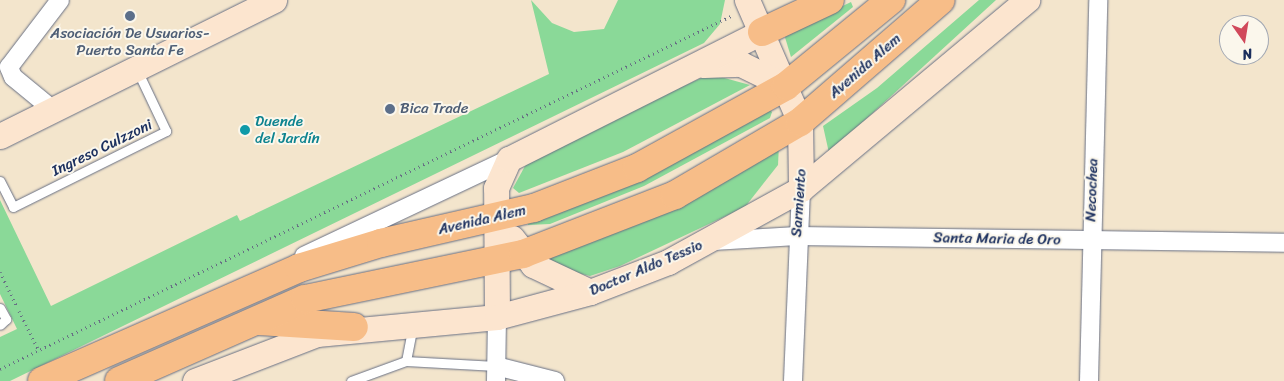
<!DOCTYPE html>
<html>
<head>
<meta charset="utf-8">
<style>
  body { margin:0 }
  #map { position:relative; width:1284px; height:381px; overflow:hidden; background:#f3e5cc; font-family:Sriracha,sans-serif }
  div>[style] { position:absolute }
  .green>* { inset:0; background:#8ad998 }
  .path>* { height:3px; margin-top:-1.5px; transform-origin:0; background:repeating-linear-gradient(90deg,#676f84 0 1px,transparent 0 5px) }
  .roads { filter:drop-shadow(0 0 1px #676f84) drop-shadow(0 0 1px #676f84) }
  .lane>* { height:9px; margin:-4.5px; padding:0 4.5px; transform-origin:4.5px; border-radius:4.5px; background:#fff }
  .street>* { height:18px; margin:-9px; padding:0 9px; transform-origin:9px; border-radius:9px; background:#fff }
  .secondary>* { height:25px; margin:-12.5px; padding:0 12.5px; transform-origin:12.5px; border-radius:12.5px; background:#fce5cf }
  .highway>* { height:28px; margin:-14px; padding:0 14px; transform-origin:14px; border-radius:14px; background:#f7bd88 }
  .dots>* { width:14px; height:14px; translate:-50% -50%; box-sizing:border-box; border:2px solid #fbf7ec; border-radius:50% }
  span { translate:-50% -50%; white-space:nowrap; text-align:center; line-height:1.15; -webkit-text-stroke:4px #fbf7ec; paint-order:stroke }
  .service-label { font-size:15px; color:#4e5e75 }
  .left { translate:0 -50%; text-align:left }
  .street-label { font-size:15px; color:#1b2f5e }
  .culture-label { font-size:15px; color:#0d838f }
  .north { position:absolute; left:1219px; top:15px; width:50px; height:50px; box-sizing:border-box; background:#fbf7ec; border:1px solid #a1a7b3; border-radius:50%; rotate:167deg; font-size:14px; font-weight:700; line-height:20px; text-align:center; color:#1b2f5e }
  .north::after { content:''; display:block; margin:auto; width:18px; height:22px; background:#d1495b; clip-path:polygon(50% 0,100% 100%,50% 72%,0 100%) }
</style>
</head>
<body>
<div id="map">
  <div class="green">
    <div style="clip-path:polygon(531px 0,552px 23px,574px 32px,604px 29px,618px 0,725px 0,720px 24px,704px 43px,10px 381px,0 381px,0 337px,17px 329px,0 294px,0 200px,51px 306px,237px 215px,240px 221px,549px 74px)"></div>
    <div style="clip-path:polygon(979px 0,996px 0,829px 153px,823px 126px,877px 88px)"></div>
    <div style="clip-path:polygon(851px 2px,853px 7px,791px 57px,784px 34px)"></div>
    <div style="clip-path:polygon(710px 74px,750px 85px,623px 152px,519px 193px,513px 188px,531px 155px)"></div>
    <div style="clip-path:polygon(768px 108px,772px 112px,770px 118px,644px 186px,550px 224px,528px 225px,527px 221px)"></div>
    <div style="clip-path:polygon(779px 144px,778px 165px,745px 207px,620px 266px,590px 276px,560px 269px,540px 255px)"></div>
  </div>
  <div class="path">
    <div style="left:0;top:272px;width:37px;rotate:64deg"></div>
    <div style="left:19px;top:311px;width:45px;rotate:63.4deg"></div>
    <div style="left:0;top:369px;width:812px;rotate:-25.78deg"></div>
  </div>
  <div class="roads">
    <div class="lane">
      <div style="left:0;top:181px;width:29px;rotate:63deg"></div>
      <div style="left:13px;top:207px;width:171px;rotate:-26.4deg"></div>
      <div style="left:166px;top:131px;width:68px;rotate:-115.4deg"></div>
      <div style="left:0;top:308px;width:13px;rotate:61deg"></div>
      <div style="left:6px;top:319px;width:8px;rotate:135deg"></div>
      <div style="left:406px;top:361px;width:90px;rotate:3.2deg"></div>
      <div style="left:351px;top:381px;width:59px;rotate:-20deg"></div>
      <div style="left:406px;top:361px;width:36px;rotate:-79deg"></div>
    </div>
    <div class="street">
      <div style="left:52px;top:109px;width:50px;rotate:-140.6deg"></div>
      <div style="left:13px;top:77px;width:11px;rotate:-112deg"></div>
      <div style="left:9px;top:67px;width:84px;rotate:-52.7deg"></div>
      <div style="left:713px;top:241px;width:84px;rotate:-3.4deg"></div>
      <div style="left:797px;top:236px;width:487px;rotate:0.8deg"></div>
      <div style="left:304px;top:256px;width:227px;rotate:-25.3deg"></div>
      <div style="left:496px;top:366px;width:61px;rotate:14.3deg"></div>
      <div style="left:496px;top:381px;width:64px;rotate:-89.1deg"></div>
      <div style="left:793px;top:381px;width:192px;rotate:-87.6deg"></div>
      <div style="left:1089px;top:381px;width:381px;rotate:-88.6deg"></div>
    </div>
    <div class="secondary">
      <div style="left:747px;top:0;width:133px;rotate:66.5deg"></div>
      <div style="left:800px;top:122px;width:67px;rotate:89.1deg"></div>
      <div style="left:704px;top:65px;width:37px;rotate:-2deg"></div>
      <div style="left:741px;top:64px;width:50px;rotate:26.1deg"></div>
      <div style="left:0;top:136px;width:306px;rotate:-26.4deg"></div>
      <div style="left:512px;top:238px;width:34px;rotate:52deg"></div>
      <div style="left:533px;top:265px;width:63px;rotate:25.3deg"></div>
      <div style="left:497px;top:317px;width:129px;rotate:-90.4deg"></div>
      <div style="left:496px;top:188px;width:32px;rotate:-66deg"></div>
      <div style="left:509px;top:159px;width:283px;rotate:-26.7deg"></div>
      <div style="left:195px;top:381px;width:131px;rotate:-21.1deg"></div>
      <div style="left:317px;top:334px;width:181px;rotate:-5.4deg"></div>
      <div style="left:497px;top:317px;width:96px;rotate:-15deg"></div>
      <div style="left:590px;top:292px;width:84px;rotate:-21deg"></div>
      <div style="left:668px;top:262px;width:152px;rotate:-28.8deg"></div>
      <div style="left:801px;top:189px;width:295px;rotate:-39.9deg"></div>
    </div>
    <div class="highway">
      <div style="left:762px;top:32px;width:75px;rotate:-25.2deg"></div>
      <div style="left:259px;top:321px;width:95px;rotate:3.6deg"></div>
      <div style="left:42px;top:381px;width:281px;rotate:-23.7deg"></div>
      <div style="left:299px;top:268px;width:86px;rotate:-17deg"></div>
      <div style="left:381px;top:243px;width:157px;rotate:-12.9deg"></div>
      <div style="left:534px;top:208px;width:110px;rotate:-21.2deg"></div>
      <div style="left:637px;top:168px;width:170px;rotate:-28.8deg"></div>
      <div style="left:786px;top:86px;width:136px;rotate:-39.3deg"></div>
      <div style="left:119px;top:381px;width:203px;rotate:-23.8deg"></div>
      <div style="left:305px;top:299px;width:223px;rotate:-11.7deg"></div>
      <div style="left:523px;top:254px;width:163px;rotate:-21.2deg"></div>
      <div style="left:675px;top:195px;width:145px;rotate:-30.3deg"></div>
      <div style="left:800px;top:122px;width:186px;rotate:-40.9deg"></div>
    </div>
  </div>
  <div class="dots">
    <div style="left:130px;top:16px;background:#5c6f8a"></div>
    <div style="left:390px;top:109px;background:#5c6f8a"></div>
    <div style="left:245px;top:130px;background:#0f9aa8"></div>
  </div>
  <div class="service-label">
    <span style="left:130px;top:42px">Asociación De Usuarios-<br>Puerto Santa Fe</span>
    <span class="left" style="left:400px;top:109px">Bica Trade</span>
  </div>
  <div class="street-label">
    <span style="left:865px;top:66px;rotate:-41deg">Avenida Alem</span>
    <span style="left:102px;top:148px;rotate:-26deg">Ingreso Culzzoni</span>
    <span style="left:1092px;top:190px;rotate:-88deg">Necochea</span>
    <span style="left:799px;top:203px;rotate:-86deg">Sarmiento</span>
    <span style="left:482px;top:220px;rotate:-13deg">Avenida Alem</span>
    <span style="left:997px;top:239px;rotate:1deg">Santa Maria de Oro</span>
    <span style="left:646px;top:268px;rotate:-23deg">Doctor Aldo Tessio</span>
  </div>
  <div class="culture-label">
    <span class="left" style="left:255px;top:130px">Duende<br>del Jardín</span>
  </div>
  <div class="north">N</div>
</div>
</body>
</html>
